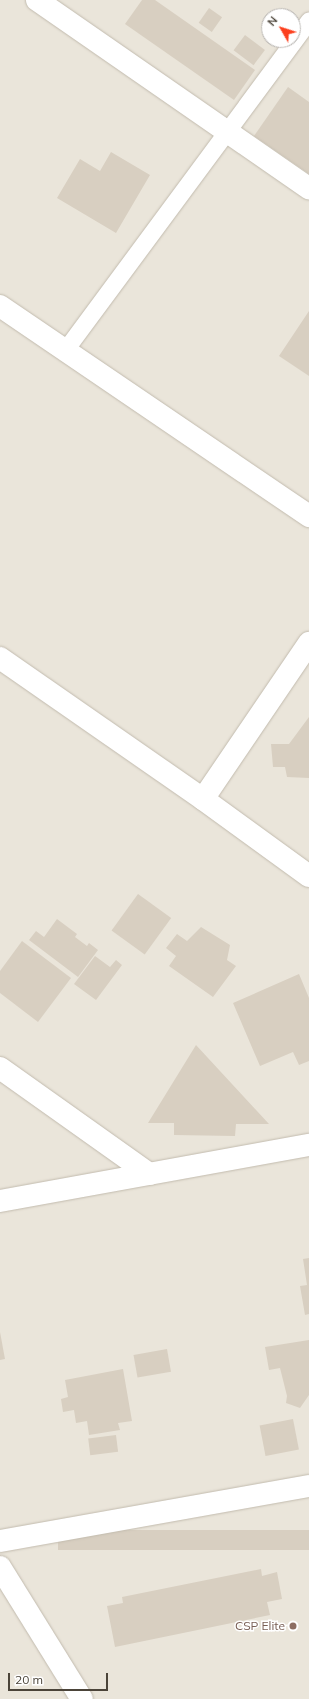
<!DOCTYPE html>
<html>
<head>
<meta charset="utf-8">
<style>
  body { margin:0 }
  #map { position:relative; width:309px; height:1699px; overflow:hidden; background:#f6f3ec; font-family:Mulish,sans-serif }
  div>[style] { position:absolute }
  .residential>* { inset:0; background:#eae5da }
  .building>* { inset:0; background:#d8cfc1; transform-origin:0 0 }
  .roads { filter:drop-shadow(0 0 1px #c2bbae) drop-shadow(0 0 1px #c2bbae) }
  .service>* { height:17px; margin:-8.5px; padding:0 8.5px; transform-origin:8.5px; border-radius:8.5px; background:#fff }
  .minor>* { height:22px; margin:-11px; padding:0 11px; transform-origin:11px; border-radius:11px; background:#fff }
  .dots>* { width:11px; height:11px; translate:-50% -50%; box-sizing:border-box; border:2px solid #fff; border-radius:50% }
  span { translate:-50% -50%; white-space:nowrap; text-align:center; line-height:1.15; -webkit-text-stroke:3px #fff; paint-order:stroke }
  .education-label { font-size:12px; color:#785e54 }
  .right { translate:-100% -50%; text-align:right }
  .north { position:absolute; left:261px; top:8px; width:40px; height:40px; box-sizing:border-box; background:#fff; border:1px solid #b7b4b0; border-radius:50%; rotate:309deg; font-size:11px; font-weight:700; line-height:16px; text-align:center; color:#4b4439 }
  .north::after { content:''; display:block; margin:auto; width:14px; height:18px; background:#fc3f1d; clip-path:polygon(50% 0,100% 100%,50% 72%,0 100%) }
  .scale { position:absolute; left:8px; top:1673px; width:100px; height:18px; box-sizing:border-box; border:2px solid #4b4439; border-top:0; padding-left:5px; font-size:12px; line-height:14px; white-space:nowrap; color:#4b4439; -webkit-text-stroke:3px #fff; paint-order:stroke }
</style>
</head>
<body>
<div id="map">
  <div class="residential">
    <div style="clip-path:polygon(evenodd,0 0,309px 0,309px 1699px,0 1699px,0 0,269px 16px,293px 16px,293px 40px,269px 40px,269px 16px)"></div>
  </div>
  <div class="building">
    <div style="clip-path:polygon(142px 0,155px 0,255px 70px,234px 100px,125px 24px)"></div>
    <div style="left:209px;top:8px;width:16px;height:18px;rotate:35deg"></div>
    <div style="left:245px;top:35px;width:25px;height:19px;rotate:37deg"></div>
    <div style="clip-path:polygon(288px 87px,309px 102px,309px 174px,254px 136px)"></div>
    <div style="clip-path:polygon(111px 152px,150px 175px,116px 233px,57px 198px,80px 159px,100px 171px)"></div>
    <div style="clip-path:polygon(309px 311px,309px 376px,279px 356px)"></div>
    <div style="clip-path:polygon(309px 717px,309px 778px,287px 777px,285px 767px,273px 767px,271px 744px,289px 744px)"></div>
    <div style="left:138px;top:894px;width:41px;height:45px;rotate:36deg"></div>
    <div style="clip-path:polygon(57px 919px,77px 934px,75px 937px,87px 946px,89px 943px,98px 950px,78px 977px,29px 940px,36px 931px,44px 937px)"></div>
    <div style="clip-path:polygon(201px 927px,230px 945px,227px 960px,236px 966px,213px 997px,169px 966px,176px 956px,166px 948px,177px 934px,187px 941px)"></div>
    <div style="clip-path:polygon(22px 941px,71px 978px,38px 1022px,0 993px,0 971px)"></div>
    <div style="clip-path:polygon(95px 956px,110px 967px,116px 960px,122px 965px,96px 1000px,74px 984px)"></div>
    <div style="clip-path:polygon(299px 974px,309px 998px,309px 1061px,299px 1065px,293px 1052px,260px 1066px,233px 1003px)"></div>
    <div style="clip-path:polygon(196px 1045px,269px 1124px,236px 1124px,235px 1136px,174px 1135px,174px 1123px,148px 1123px)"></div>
    <div style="clip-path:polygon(309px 1258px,309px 1314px,305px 1315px,300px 1286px,307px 1285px,303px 1259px)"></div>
    <div style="clip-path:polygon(0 1332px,5px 1359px,0 1360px)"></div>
    <div style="clip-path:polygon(309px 1340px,309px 1395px,300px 1408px,286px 1403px,287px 1396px,280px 1368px,269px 1370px,265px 1347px)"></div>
    <div style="left:167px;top:1349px;width:23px;height:34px;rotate:80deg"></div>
    <div style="clip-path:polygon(123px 1369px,132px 1421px,118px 1423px,120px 1430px,89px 1435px,87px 1421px,76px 1423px,74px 1410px,63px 1412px,61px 1399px,68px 1397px,65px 1380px)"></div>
    <div style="left:293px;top:1419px;width:31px;height:34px;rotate:79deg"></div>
    <div style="left:116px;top:1435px;width:17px;height:28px;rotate:83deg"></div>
    <div style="left:309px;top:1530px;width:20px;height:251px;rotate:90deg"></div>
    <div style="clip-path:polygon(261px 1569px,262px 1576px,277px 1572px,282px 1599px,267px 1602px,270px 1615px,115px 1647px,107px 1606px,123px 1603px,122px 1597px)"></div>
  </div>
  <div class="roads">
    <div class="service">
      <div style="left:65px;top:350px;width:410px;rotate:-53.5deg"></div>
    </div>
    <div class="minor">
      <div style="left:37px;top:0;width:331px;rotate:34.7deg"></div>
      <div style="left:0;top:306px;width:374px;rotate:34.2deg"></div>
      <div style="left:0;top:658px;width:247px;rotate:34.8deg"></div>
      <div style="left:203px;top:799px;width:131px;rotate:36deg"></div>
      <div style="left:203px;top:799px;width:189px;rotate:-55.8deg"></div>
      <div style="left:0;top:1068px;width:183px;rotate:35.4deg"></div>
      <div style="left:0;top:1201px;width:314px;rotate:-10.3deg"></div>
      <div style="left:0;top:1541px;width:314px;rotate:-10.1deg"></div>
      <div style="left:0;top:1567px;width:155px;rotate:58.2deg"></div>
    </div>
  </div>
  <div class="dots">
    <div style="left:293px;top:1626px;background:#8d6e63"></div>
  </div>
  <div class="education-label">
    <span class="right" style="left:285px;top:1626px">CSP Elite</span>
  </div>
  <div class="north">N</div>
  <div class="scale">20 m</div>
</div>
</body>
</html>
